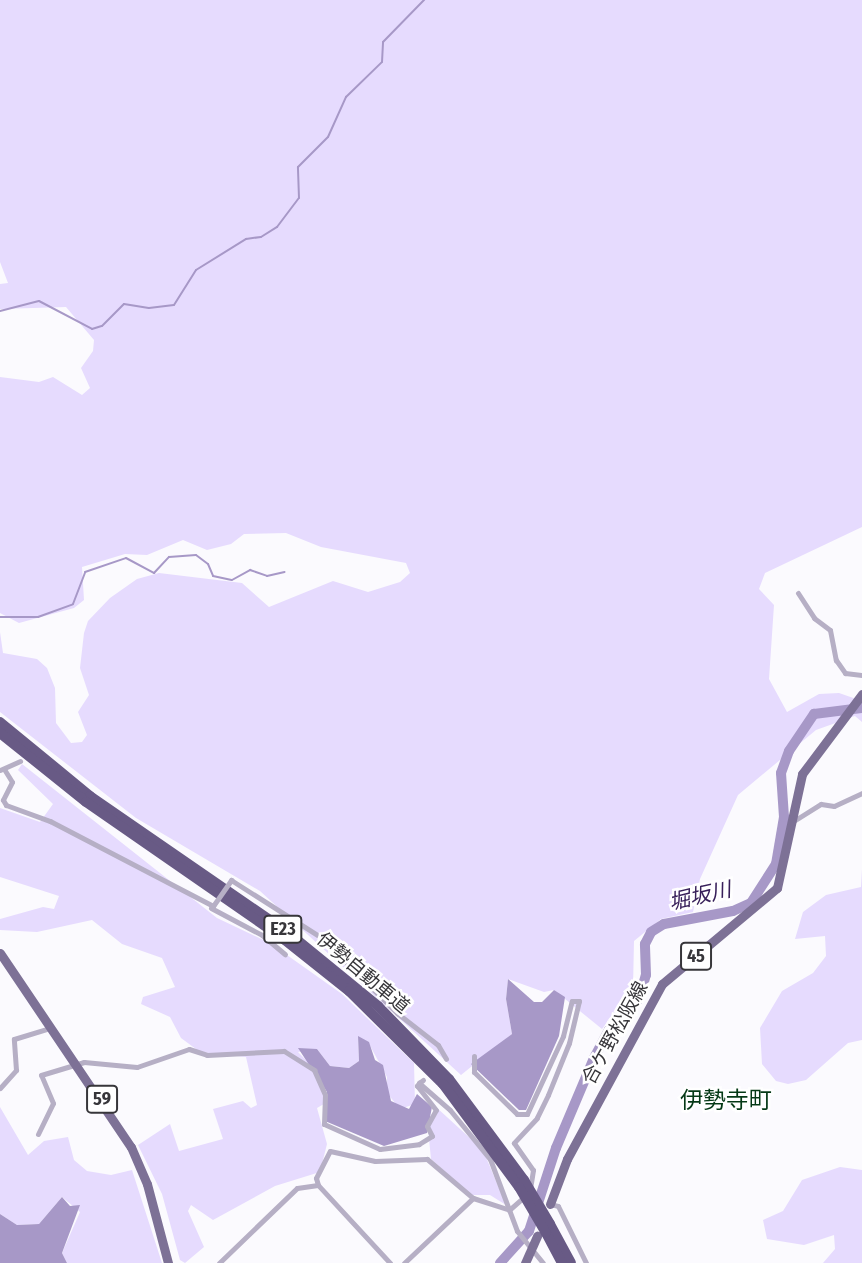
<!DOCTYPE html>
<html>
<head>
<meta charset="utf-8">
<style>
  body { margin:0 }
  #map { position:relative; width:862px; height:1263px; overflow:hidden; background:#fbfafe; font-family:"Fira Sans Condensed","Noto Sans JP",sans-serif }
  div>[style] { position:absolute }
  .green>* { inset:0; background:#e6dbfe }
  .water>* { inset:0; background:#a798c7 }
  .stream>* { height:2px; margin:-1px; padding:0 1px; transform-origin:1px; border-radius:1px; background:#a798c7 }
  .river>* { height:10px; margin:-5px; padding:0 5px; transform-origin:5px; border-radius:5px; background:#a798c7 }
  .minor>* { height:5px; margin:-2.5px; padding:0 2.5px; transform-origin:2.5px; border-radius:2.5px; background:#b6afc5 }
  .primary>* { height:9px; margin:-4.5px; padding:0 4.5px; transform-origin:4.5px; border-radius:4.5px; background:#7d7196 }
  .motorway>* { height:10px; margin:-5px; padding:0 5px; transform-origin:5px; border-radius:5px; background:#685a85 }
  .minor-bridge>* { height:5px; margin:-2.5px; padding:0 2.5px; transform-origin:2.5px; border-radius:2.5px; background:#b6afc5 }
  .motorway-bridge>* { height:10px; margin:-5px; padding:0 5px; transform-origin:5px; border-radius:5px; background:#685a85 }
  span { translate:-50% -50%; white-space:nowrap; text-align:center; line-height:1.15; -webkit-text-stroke:5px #fff; paint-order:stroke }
  .shield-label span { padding:2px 5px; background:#fff; border:2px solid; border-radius:5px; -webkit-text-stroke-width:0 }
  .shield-label { font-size:18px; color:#37363a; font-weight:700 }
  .street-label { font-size:19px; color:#37363a }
  .water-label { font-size:21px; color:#38205a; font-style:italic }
  .quarter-label { font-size:23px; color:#053916 }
</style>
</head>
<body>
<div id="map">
  <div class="green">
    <div style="clip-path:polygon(0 0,862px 0,862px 527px,765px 573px,759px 589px,774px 605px,769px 679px,787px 712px,819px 694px,839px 693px,862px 701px,862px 722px,855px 716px,816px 730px,738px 795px,700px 879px,693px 912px,661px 919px,634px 941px,633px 988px,602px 1029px,554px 990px,544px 992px,508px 979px,506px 999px,512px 1034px,461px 1075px,260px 891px,136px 818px,0 712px,0 632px,3px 653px,37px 659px,47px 668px,55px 688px,56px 723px,71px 743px,82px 742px,87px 735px,78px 712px,89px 695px,80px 668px,84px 633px,88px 621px,110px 598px,137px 579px,159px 573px,242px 583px,269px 607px,333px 581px,368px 592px,400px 582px,410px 573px,406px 563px,321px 547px,286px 533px,244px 534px,231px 544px,207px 550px,183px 540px,147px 555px,125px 554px,82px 567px,84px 600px,74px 608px,19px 623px,0 613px,0 377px,39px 382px,53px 377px,82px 395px,90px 388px,81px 368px,93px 351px,94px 340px,66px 307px,0 309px,0 284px,8px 283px,0 262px)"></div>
    <div style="clip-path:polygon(22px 764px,217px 918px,270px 943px,342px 994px,414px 1063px,415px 1104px,400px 1109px,387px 1093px,387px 1077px,368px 1042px,358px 1037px,359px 1061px,349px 1068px,330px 1066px,317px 1049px,298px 1052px,311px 1065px,329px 1101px,317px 1108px,327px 1144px,320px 1172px,275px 1186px,213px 1220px,191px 1205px,188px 1211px,204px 1247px,185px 1263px,180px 1260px,162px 1194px,138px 1145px,170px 1124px,179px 1151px,223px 1139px,213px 1109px,243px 1101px,251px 1108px,257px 1105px,246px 1057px,200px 1052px,181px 1038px,170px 1017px,141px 1004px,143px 997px,175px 987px,162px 958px,122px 944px,92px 920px,37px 932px,0 930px,0 919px,43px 907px,54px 909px,59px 896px,0 877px,0 808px,40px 822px,53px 804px,18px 770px)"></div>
    <div style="clip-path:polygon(862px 869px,862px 1040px,848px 1043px,806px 1080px,788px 1084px,776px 1081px,762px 1064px,760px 1028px,782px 991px,813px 973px,826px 956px,825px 936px,795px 939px,803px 912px,826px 895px,861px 887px)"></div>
    <div style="clip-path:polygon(0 1107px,28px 1155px,44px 1141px,68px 1137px,74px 1160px,87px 1171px,111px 1175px,132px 1170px,162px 1263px,67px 1263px,62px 1253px,80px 1212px,62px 1197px,39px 1224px,17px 1225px,0 1214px)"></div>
    <div style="clip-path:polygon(436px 1107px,483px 1150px,506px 1205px,490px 1195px,471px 1195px,431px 1159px,428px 1129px)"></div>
    <div style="clip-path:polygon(840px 1167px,862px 1170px,862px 1263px,823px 1263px,835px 1249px,834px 1235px,804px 1245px,767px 1239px,763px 1220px,783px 1211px,802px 1180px)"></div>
  </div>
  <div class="water">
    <div style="clip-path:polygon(508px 979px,534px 1002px,542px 1002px,554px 990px,565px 997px,559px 1036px,526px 1110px,519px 1110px,471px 1064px,512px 1034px,506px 999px)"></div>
    <div style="clip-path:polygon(358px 1036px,369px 1042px,375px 1060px,383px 1065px,391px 1101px,409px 1109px,417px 1094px,432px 1107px,427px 1133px,384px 1146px,325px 1121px,327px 1092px,298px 1048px,317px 1049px,330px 1066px,349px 1068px,359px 1061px)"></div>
    <div style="clip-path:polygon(62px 1197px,70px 1206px,80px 1205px,62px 1253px,67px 1263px,0 1263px,0 1214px,17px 1225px,39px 1224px)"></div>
  </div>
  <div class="stream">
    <div style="left:0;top:311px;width:40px;rotate:-14.4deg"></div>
    <div style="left:39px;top:301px;width:60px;rotate:27.8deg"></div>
    <div style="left:92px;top:329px;width:10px;rotate:-17deg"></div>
    <div style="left:102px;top:326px;width:31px;rotate:-45deg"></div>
    <div style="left:124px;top:304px;width:25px;rotate:9deg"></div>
    <div style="left:149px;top:308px;width:25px;rotate:-7deg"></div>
    <div style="left:174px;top:305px;width:41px;rotate:-57.8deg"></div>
    <div style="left:196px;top:270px;width:59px;rotate:-31.8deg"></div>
    <div style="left:246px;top:239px;width:15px;rotate:-8deg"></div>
    <div style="left:261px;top:237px;width:19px;rotate:-32deg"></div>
    <div style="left:277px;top:227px;width:36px;rotate:-53deg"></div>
    <div style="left:299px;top:198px;width:31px;rotate:-92deg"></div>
    <div style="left:298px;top:167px;width:42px;rotate:-45deg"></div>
    <div style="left:328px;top:137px;width:44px;rotate:-65.8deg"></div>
    <div style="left:346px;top:97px;width:50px;rotate:-44.2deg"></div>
    <div style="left:382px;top:62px;width:20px;rotate:-87deg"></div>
    <div style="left:383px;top:42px;width:59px;rotate:-45.7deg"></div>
    <div style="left:0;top:617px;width:38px"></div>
    <div style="left:38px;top:617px;width:37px;rotate:-20deg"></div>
    <div style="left:73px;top:604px;width:34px;rotate:-69deg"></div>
    <div style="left:85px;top:572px;width:43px;rotate:-18.9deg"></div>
    <div style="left:126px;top:558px;width:32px;rotate:28deg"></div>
    <div style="left:154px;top:573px;width:22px;rotate:-47deg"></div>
    <div style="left:169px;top:557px;width:27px;rotate:-4deg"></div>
    <div style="left:196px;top:555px;width:15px;rotate:37deg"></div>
    <div style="left:208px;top:564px;width:13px;rotate:67deg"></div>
    <div style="left:213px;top:576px;width:19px;rotate:12deg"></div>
    <div style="left:232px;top:580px;width:21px;rotate:-29deg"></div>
    <div style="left:250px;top:570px;width:18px;rotate:19deg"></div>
    <div style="left:267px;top:576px;width:18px;rotate:-13deg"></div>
  </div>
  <div class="river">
    <div style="left:500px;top:1263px;width:43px;rotate:-47.8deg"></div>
    <div style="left:529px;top:1231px;width:87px;rotate:-72deg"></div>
    <div style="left:556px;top:1148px;width:98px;rotate:-67.1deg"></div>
    <div style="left:594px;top:1058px;width:32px;rotate:-62deg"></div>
    <div style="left:609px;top:1030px;width:43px;rotate:-45.9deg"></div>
    <div style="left:639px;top:999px;width:25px;rotate:-74deg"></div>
    <div style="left:646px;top:975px;width:31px;rotate:-92deg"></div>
    <div style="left:645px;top:944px;width:13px;rotate:-63deg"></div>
    <div style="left:651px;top:932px;width:15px;rotate:-32deg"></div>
    <div style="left:664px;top:924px;width:70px;rotate:-10.7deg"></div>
    <div style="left:733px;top:911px;width:20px;rotate:-24deg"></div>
    <div style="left:751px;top:903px;width:46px;rotate:-57.3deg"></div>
    <div style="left:776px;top:864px;width:48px;rotate:-80.3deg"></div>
    <div style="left:784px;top:817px;width:44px;rotate:-93.9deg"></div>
    <div style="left:781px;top:773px;width:23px;rotate:-70deg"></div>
    <div style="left:789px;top:751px;width:45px;rotate:-56deg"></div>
    <div style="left:814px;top:714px;width:48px;rotate:-7.1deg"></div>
  </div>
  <div class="minor">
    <div style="left:798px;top:593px;width:30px;rotate:57deg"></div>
    <div style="left:814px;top:618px;width:20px;rotate:37deg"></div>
    <div style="left:830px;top:630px;width:31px;rotate:79deg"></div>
    <div style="left:836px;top:660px;width:16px;rotate:55deg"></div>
    <div style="left:845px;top:673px;width:17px;rotate:7deg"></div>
    <div style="left:4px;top:769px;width:15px;rotate:58deg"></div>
    <div style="left:12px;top:782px;width:20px;rotate:117deg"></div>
    <div style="left:3px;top:800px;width:6px;rotate:59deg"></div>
    <div style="left:6px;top:805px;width:47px;rotate:20deg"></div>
    <div style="left:50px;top:821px;width:184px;rotate:27.5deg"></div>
    <div style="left:0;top:770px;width:22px;rotate:-24deg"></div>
    <div style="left:792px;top:822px;width:34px;rotate:-32deg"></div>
    <div style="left:821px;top:804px;width:13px;rotate:9deg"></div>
    <div style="left:834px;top:806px;width:31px;rotate:-25deg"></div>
    <div style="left:231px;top:880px;width:104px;rotate:32.5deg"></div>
    <div style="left:319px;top:936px;width:110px;rotate:44.6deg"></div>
    <div style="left:397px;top:1013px;width:52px;rotate:38deg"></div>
    <div style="left:438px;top:1045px;width:16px;rotate:60deg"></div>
    <div style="left:211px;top:908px;width:58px;rotate:27.9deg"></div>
    <div style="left:262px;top:935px;width:30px;rotate:40deg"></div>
    <div style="left:474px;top:1056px;width:16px;rotate:90deg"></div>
    <div style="left:474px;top:1072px;width:60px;rotate:44.3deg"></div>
    <div style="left:517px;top:1114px;width:10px"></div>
    <div style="left:527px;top:1114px;width:86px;rotate:-65.2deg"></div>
    <div style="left:563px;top:1036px;width:36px;rotate:-76deg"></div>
    <div style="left:572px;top:1001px;width:7px"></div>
    <div style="left:579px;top:1001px;width:43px;rotate:103.4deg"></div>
    <div style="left:569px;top:1043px;width:56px;rotate:112deg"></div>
    <div style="left:548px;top:1095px;width:25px;rotate:116deg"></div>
    <div style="left:537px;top:1118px;width:34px;rotate:133deg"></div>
    <div style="left:514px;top:1143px;width:33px;rotate:55deg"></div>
    <div style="left:533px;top:1170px;width:18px;rotate:99deg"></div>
    <div style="left:423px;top:1080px;width:5px;rotate:143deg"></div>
    <div style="left:419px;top:1083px;width:41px;rotate:41.1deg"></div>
    <div style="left:450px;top:1110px;width:63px;rotate:50.8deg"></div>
    <div style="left:490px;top:1159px;width:77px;rotate:69.4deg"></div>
    <div style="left:517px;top:1231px;width:41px;rotate:50.9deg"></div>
    <div style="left:0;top:1088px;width:24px;rotate:-48deg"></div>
    <div style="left:16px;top:1070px;width:31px;rotate:-94deg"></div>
    <div style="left:14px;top:1039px;width:38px;rotate:-17deg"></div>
    <div style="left:38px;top:1134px;width:34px;rotate:-64deg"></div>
    <div style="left:53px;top:1103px;width:30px;rotate:-113deg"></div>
    <div style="left:41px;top:1075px;width:45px;rotate:-16.8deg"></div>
    <div style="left:84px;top:1062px;width:53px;rotate:5.4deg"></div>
    <div style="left:137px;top:1067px;width:55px;rotate:-19.1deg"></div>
    <div style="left:189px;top:1049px;width:19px;rotate:18deg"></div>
    <div style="left:207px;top:1055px;width:77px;rotate:-3deg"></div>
    <div style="left:284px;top:1051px;width:36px;rotate:32deg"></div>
    <div style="left:314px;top:1070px;width:27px;rotate:66deg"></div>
    <div style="left:325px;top:1095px;width:29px;rotate:92deg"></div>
    <div style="left:324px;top:1124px;width:61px;rotate:24.1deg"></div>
    <div style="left:380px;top:1149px;width:39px;rotate:-7deg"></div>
    <div style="left:419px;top:1144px;width:15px;rotate:-32deg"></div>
    <div style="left:432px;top:1136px;width:11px;rotate:-117deg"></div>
    <div style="left:427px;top:1126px;width:18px;rotate:-61deg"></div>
    <div style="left:436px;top:1110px;width:31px;rotate:-128deg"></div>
    <div style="left:417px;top:1086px;width:4px;rotate:-56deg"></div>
    <div style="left:550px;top:1204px;width:8px;rotate:14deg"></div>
    <div style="left:558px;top:1206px;width:64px;rotate:63.8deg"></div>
    <div style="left:509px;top:1210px;width:21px;rotate:-41deg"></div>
    <div style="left:219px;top:1263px;width:108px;rotate:-43.9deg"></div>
    <div style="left:297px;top:1188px;width:21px;rotate:-8deg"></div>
    <div style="left:390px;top:1263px;width:106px;rotate:-132.7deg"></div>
    <div style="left:318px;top:1185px;width:7px;rotate:-106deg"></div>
    <div style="left:316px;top:1178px;width:30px;rotate:-63deg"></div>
    <div style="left:330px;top:1151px;width:46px;rotate:12.5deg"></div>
    <div style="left:375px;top:1161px;width:52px;rotate:-2.2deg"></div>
    <div style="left:427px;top:1159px;width:60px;rotate:40.3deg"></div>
    <div style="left:473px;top:1198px;width:38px;rotate:18deg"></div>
    <div style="left:404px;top:1263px;width:95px;rotate:-43.3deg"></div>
  </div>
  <div class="primary">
    <div style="left:0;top:953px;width:234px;rotate:56deg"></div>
    <div style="left:131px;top:1147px;width:40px;rotate:66.6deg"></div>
    <div style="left:147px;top:1184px;width:82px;rotate:75.1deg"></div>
    <div style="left:550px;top:1204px;width:48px;rotate:-69.3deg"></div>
    <div style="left:567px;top:1159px;width:199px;rotate:-61.5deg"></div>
    <div style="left:662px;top:984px;width:150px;rotate:-39.9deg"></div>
    <div style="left:777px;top:888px;width:117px;rotate:-77.6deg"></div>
    <div style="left:802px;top:774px;width:100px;rotate:-53.1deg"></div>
    <div style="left:525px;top:1263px;width:30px;rotate:-66deg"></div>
  </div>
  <div class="motorway">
    <div style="left:0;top:722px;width:117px;rotate:39.4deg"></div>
    <div style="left:90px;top:796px;width:243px;rotate:34.6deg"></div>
    <div style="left:290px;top:934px;width:114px;rotate:39.3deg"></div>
    <div style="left:378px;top:1006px;width:102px;rotate:45.8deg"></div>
    <div style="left:449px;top:1079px;width:126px;rotate:53.4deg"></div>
    <div style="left:0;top:733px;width:110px;rotate:38.7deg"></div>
    <div style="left:86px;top:802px;width:242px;rotate:34.7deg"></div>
    <div style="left:285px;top:940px;width:82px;rotate:38.6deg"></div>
    <div style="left:349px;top:991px;width:132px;rotate:44.7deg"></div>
    <div style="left:443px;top:1084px;width:128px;rotate:53.6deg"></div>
    <div style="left:550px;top:1224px;width:44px;rotate:61.7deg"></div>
    <div style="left:546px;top:1233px;width:34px;rotate:62deg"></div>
  </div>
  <div class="minor-bridge">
    <div style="left:213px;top:906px;width:32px;rotate:-55deg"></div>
  </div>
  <div class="motorway-bridge">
    <div style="left:524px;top:1180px;width:51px;rotate:59.4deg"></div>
    <div style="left:519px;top:1187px;width:53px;rotate:59.6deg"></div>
  </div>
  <div class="shield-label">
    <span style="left:283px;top:929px">E23</span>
    <span style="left:696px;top:956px">45</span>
    <span style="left:102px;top:1099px">59</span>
  </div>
  <div class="street-label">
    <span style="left:363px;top:973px;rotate:40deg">伊勢自動車道</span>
    <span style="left:615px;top:1033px;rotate:-61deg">合ケ野松阪線</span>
  </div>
  <div class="water-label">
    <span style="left:700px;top:896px;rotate:-13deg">堀坂川</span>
  </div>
  <div class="quarter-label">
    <span style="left:726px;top:1100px">伊勢寺町</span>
  </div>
</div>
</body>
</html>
